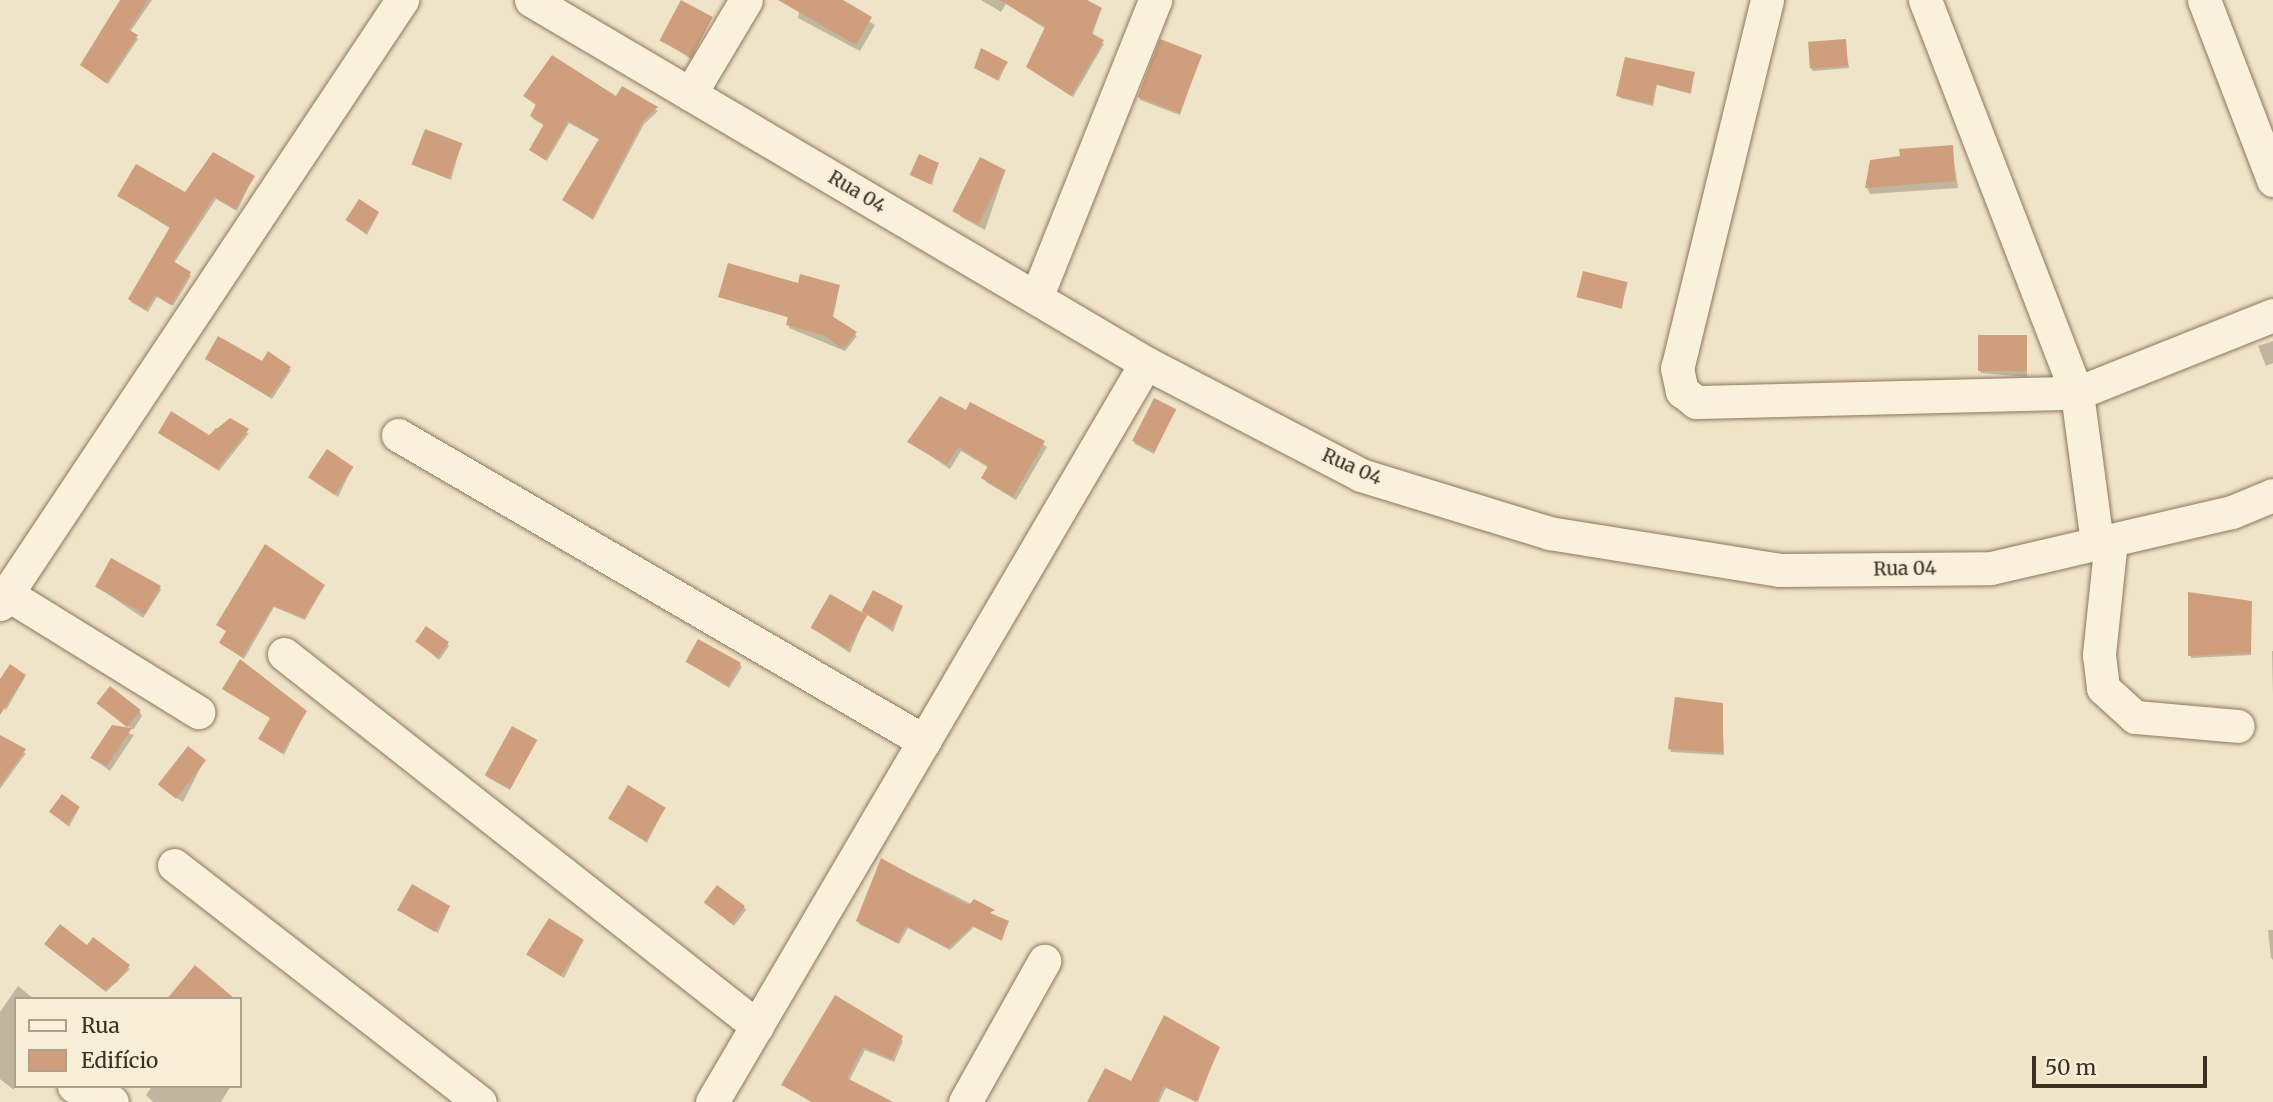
<!DOCTYPE html>
<html>
<head>
<meta charset="utf-8">
<style>
  body { margin:0 }
  #map { position:relative; width:2273px; height:1102px; overflow:hidden; background:#f0e4c8; font-family:Merriweather,serif }
  div>[style] { position:absolute }
  .shadow>* { inset:0; background:#0003 }
  .building>* { inset:0; background:#cf9f7d; transform-origin:0 0 }
  .roads { filter:drop-shadow(0 0 2px #8d765c) drop-shadow(0 0 2px #8d765c) }
  .minor>* { height:33px; margin:-16.5px; padding:0 16.5px; transform-origin:16.5px; border-radius:16.5px; background:#faf1dc }
  span { translate:-50% -50%; white-space:nowrap; text-align:center; line-height:1.15; -webkit-text-stroke:5px #f7eed8; paint-order:stroke }
  .street-label { font-size:19px; color:#3d2e20 }
  .legend { position:absolute; left:14px; top:997px; width:228px; height:91px; box-sizing:border-box; background:#f7eed8; border:2px solid #ada18e; margin:0; padding:9px 12px; list-style:none; font-size:21px; color:#3d2e20 }
  .legend li { display:flex; align-items:center; gap:14px; height:35px }
  .legend b { width:35px; border:2px solid #ada18e }
  .scale { position:absolute; left:2032px; top:1056px; width:175px; height:32px; box-sizing:border-box; border:4px solid #3d2e20; border-top:0; padding-left:9px; font-size:21px; line-height:24px; white-space:nowrap; color:#3d2e20; -webkit-text-stroke:5px #f7eed8; paint-order:stroke }
</style>
</head>
<body>
<div id="map">
  <div class="shadow">
    <div style="clip-path:polygon(122px 0,152px 0,130px 32px,138px 39px,108px 84px,82px 65px)"></div>
    <div style="clip-path:polygon(801px 0,835px 0,875px 25px,860px 51px,798px 18px)"></div>
    <div style="clip-path:polygon(981px 0,1083px 0,1101px 9px,1092px 36px,1104px 44px,1073px 97px,1028px 67px,1046px 29px,1006px 4px,1001px 12px)"></div>
    <div style="clip-path:polygon(712px 18px,691px 59px,661px 40px)"></div>
    <div style="clip-path:polygon(1845px 41px,1849px 68px,1813px 71px,1811px 68px)"></div>
    <div style="clip-path:polygon(1200px 57px,1180px 115px,1140px 100px,1139px 97px)"></div>
    <div style="clip-path:polygon(1627px 59px,1694px 73px,1691px 94px,1657px 85px,1653px 106px,1620px 98px)"></div>
    <div style="clip-path:polygon(1006px 63px,999px 81px,976px 68px)"></div>
    <div style="clip-path:polygon(622px 89px,658px 111px,644px 124px,593px 220px,564px 201px,600px 140px,569px 123px,547px 161px,531px 150px,545px 126px,533px 119px,537px 106px,525px 97px,616px 99px)"></div>
    <div style="clip-path:polygon(461px 144px,451px 180px,413px 164px)"></div>
    <div style="clip-path:polygon(1952px 147px,1958px 188px,1870px 194px,1867px 188px)"></div>
    <div style="clip-path:polygon(938px 164px,932px 185px,912px 175px)"></div>
    <div style="clip-path:polygon(1005px 171px,985px 230px,961px 217px,959px 214px)"></div>
    <div style="clip-path:polygon(253px 177px,237px 211px,216px 199px,174px 263px,191px 276px,173px 306px,157px 297px,148px 312px,131px 302px,171px 229px,119px 196px,186px 195px)"></div>
    <div style="clip-path:polygon(378px 214px,367px 235px,347px 220px)"></div>
    <div style="clip-path:polygon(1626px 284px,1622px 309px,1578px 296px)"></div>
    <div style="clip-path:polygon(799px 285px,839px 287px,833px 319px,857px 336px,845px 351px,789px 328px,790px 318px,720px 297px)"></div>
    <div style="clip-path:polygon(2026px 336px,2027px 377px,1981px 373px,1980px 370px)"></div>
    <div style="clip-path:polygon(2273px 341px,2273px 363px,2266px 366px,2258px 346px)"></div>
    <div style="clip-path:polygon(207px 359px,263px 363px,291px 370px,272px 399px)"></div>
    <div style="clip-path:polygon(1174px 411px,1154px 454px,1135px 444px,1134px 441px)"></div>
    <div style="clip-path:polygon(966px 412px,1012px 424px,1047px 447px,1016px 500px,986px 482px,989px 468px,961px 451px,950px 469px,909px 442px)"></div>
    <div style="clip-path:polygon(215px 428px,249px 433px,219px 471px,160px 433px,210px 437px)"></div>
    <div style="clip-path:polygon(352px 468px,338px 497px,311px 478px)"></div>
    <div style="clip-path:polygon(96px 586px,160px 587px,161px 590px,143px 618px)"></div>
    <div style="clip-path:polygon(324px 586px,305px 620px,274px 607px,244px 659px,221px 643px,227px 632px,218px 625px)"></div>
    <div style="clip-path:polygon(2190px 594px,2251px 602px,2251px 655px,2191px 658px)"></div>
    <div style="clip-path:polygon(902px 608px,893px 632px,862px 611px)"></div>
    <div style="clip-path:polygon(865px 617px,850px 653px,812px 628px)"></div>
    <div style="clip-path:polygon(417px 642px,447px 643px,449px 646px,439px 660px)"></div>
    <div style="clip-path:polygon(2272px 651px,2273px 651px,2273px 695px)"></div>
    <div style="clip-path:polygon(687px 662px,740px 664px,742px 667px,729px 688px)"></div>
    <div style="clip-path:polygon(25px 677px,6px 710px,0 705px,0 682px)"></div>
    <div style="clip-path:polygon(224px 689px,305px 712px,284px 755px,260px 739px,272px 719px)"></div>
    <div style="clip-path:polygon(101px 704px,139px 711px,142px 716px,133px 730px)"></div>
    <div style="clip-path:polygon(1722px 705px,1724px 755px,1671px 752px,1670px 749px)"></div>
    <div style="clip-path:polygon(113px 727px,134px 735px,110px 771px,92px 758px)"></div>
    <div style="clip-path:polygon(535px 741px,510px 790px,487px 777px,486px 774px)"></div>
    <div style="clip-path:polygon(0 747px,26px 753px,0 789px)"></div>
    <div style="clip-path:polygon(204px 761px,183px 802px,166px 791px,164px 788px)"></div>
    <div style="clip-path:polygon(79px 808px,69px 827px,51px 812px)"></div>
    <div style="clip-path:polygon(664px 809px,647px 843px,610px 819px)"></div>
    <div style="clip-path:polygon(882px 860px,1008px 922px,1002px 941px,974px 927px,950px 950px,908px 928px,899px 944px,859px 924px)"></div>
    <div style="clip-path:polygon(708px 904px,744px 907px,746px 910px,734px 926px)"></div>
    <div style="clip-path:polygon(449px 908px,438px 933px,399px 910px)"></div>
    <div style="clip-path:polygon(2268px 930px,2273px 930px,2273px 960px,2271px 958px)"></div>
    <div style="clip-path:polygon(583px 941px,564px 978px,532px 957px)"></div>
    <div style="clip-path:polygon(48px 947px,88px 947px,130px 969px,106px 992px)"></div>
    <div style="clip-path:polygon(18px 986px,34px 999px,16px 999px,14px 1090px,0 1079px,0 1012px)"></div>
    <div style="clip-path:polygon(835px 997px,903px 1041px,894px 1062px,865px 1050px,849px 1081px,889px 1102px,811px 1102px,783px 1085px)"></div>
    <div style="clip-path:polygon(1218px 1048px,1198px 1102px,1166px 1088px,1159px 1102px,1089px 1102px)"></div>
    <div style="clip-path:polygon(152px 1086px,231px 1086px,221px 1102px,153px 1102px,146px 1095px)"></div>
  </div>
  <div class="building">
    <div style="clip-path:polygon(120px 0,148px 0,129px 30px,138px 35px,106px 83px,80px 65px)"></div>
    <div style="left:681px;top:0;width:36px;height:46px;rotate:28deg"></div>
    <div style="clip-path:polygon(778px 0,843px 0,872px 17px,856px 45px)"></div>
    <div style="clip-path:polygon(1000px 0,1087px 0,1102px 8px,1091px 33px,1104px 40px,1071px 96px,1026px 67px,1045px 27px)"></div>
    <div style="left:1160px;top:39px;width:45px;height:62px;rotate:21deg"></div>
    <div style="left:1846px;top:39px;width:27px;height:38px;rotate:86deg"></div>
    <div style="clip-path:polygon(981px 48px,1008px 62px,997px 80px,974px 68px)"></div>
    <div style="clip-path:polygon(552px 55px,616px 96px,622px 86px,658px 107px,643px 121px,592px 218px,562px 200px,599px 139px,568px 121px,545px 160px,529px 150px,544px 124px,530px 116px,536px 104px,523px 96px)"></div>
    <div style="clip-path:polygon(1625px 57px,1695px 72px,1690px 93px,1656px 84px,1652px 104px,1616px 96px)"></div>
    <div style="left:425px;top:129px;width:40px;height:38px;rotate:21deg"></div>
    <div style="clip-path:polygon(1953px 145px,1955px 181px,1865px 188px,1870px 160px,1900px 156px,1899px 149px)"></div>
    <div style="clip-path:polygon(213px 152px,255px 176px,235px 209px,214px 197px,173px 261px,191px 272px,171px 305px,155px 295px,146px 310px,128px 299px,170px 227px,117px 196px,136px 164px,185px 192px)"></div>
    <div style="left:919px;top:154px;width:22px;height:23px;rotate:24deg"></div>
    <div style="left:980px;top:157px;width:29px;height:61px;rotate:27deg"></div>
    <div style="left:359px;top:199px;width:24px;height:25px;rotate:33deg"></div>
    <div style="clip-path:polygon(728px 263px,798px 283px,800px 274px,840px 285px,832px 316px,857px 332px,843px 349px,823px 335px,786px 325px,788px 317px,718px 297px)"></div>
    <div style="left:1583px;top:271px;width:46px;height:27px;rotate:14deg"></div>
    <div style="left:1978px;top:335px;width:49px;height:36px"></div>
    <div style="clip-path:polygon(218px 336px,262px 361px,268px 351px,291px 367px,270px 397px,205px 359px)"></div>
    <div style="clip-path:polygon(940px 396px,966px 410px,970px 402px,1045px 441px,1013px 497px,981px 478px,988px 466px,958px 447px,947px 465px,907px 442px)"></div>
    <div style="left:1154px;top:398px;width:25px;height:48px;rotate:27deg"></div>
    <div style="clip-path:polygon(171px 411px,209px 435px,230px 418px,249px 429px,217px 469px,158px 433px)"></div>
    <div style="left:327px;top:449px;width:32px;height:34px;rotate:34deg"></div>
    <div style="clip-path:polygon(265px 544px,325px 585px,304px 618px,273px 606px,242px 657px,219px 643px,226px 631px,216px 625px)"></div>
    <div style="left:111px;top:558px;width:57px;height:33px;rotate:29deg"></div>
    <div style="left:873px;top:590px;width:34px;height:25px;rotate:28deg"></div>
    <div style="clip-path:polygon(2188px 592px,2252px 601px,2251px 653px,2188px 656px)"></div>
    <div style="left:830px;top:594px;width:43px;height:39px;rotate:30deg"></div>
    <div style="left:426px;top:626px;width:28px;height:19px;rotate:35deg"></div>
    <div style="left:698px;top:639px;width:49px;height:26px;rotate:29deg"></div>
    <div style="clip-path:polygon(240px 659px,307px 711px,282px 753px,258px 739px,270px 718px,222px 689px)"></div>
    <div style="clip-path:polygon(10px 664px,26px 675px,0 715px,0 679px)"></div>
    <div style="left:110px;top:686px;width:39px;height:22px;rotate:38deg"></div>
    <div style="clip-path:polygon(1675px 697px,1723px 703px,1723px 753px,1668px 749px)"></div>
    <div style="clip-path:polygon(112px 725px,132px 728px,107px 766px,90px 758px)"></div>
    <div style="left:512px;top:726px;width:29px;height:56px;rotate:29deg"></div>
    <div style="clip-path:polygon(0 735px,26px 749px,0 785px)"></div>
    <div style="left:188px;top:746px;width:23px;height:49px;rotate:38deg"></div>
    <div style="left:628px;top:785px;width:44px;height:39px;rotate:31deg"></div>
    <div style="left:62px;top:794px;width:22px;height:22px;rotate:36deg"></div>
    <div style="clip-path:polygon(881px 858px,959px 901px,969px 905px,974px 899px,995px 910px,990px 913px,1009px 921px,1001px 940px,972px 926px,948px 948px,906px 926px,897px 943px,856px 921px)"></div>
    <div style="left:412px;top:884px;width:44px;height:30px;rotate:30deg"></div>
    <div style="left:717px;top:885px;width:35px;height:22px;rotate:37deg"></div>
    <div style="left:549px;top:918px;width:41px;height:43px;rotate:32deg"></div>
    <div style="clip-path:polygon(60px 924px,87px 945px,93px 937px,130px 965px,117px 982px,104px 990px,44px 944px)"></div>
    <div style="clip-path:polygon(195px 965px,235px 999px,167px 999px)"></div>
    <div style="clip-path:polygon(835px 995px,903px 1036px,892px 1059px,863px 1047px,847px 1078px,893px 1102px,813px 1102px,781px 1085px)"></div>
    <div style="clip-path:polygon(1164px 1015px,1220px 1047px,1196px 1102px,1164px 1086px,1156px 1102px,1087px 1102px,1105px 1068px,1131px 1081px)"></div>
  </div>
  <div class="roads">
    <div class="minor">
      <div style="left:531px;top:0;width:714px;rotate:30.55deg"></div>
      <div style="left:1146px;top:363px;width:242px;rotate:27.5deg"></div>
      <div style="left:1361px;top:475px;width:197px;rotate:17.1deg"></div>
      <div style="left:1549px;top:533px;width:233px;rotate:9.1deg"></div>
      <div style="left:1779px;top:570px;width:212px;rotate:-0.5deg"></div>
      <div style="left:1991px;top:568px;width:247px;rotate:-13.1deg"></div>
      <div style="left:2232px;top:512px;width:44px;rotate:-22.5deg"></div>
      <div style="left:1767px;top:0;width:379px;rotate:103.7deg"></div>
      <div style="left:1677px;top:368px;width:24px;rotate:78deg"></div>
      <div style="left:1682px;top:391px;width:18px;rotate:38deg"></div>
      <div style="left:1696px;top:402px;width:381px;rotate:-1.4deg"></div>
      <div style="left:2077px;top:393px;width:211px;rotate:-21.7deg"></div>
      <div style="left:1925px;top:0;width:421px;rotate:68.9deg"></div>
      <div style="left:2077px;top:393px;width:151px;rotate:82.4deg"></div>
      <div style="left:2204px;top:0;width:193px;rotate:69deg"></div>
      <div style="left:690px;top:94px;width:109px;rotate:-59.2deg"></div>
      <div style="left:1036px;top:298px;width:321px;rotate:-68.2deg"></div>
      <div style="left:398px;top:435px;width:609px;rotate:30.19deg"></div>
      <div style="left:2111px;top:540px;width:116px;rotate:96deg"></div>
      <div style="left:2099px;top:655px;width:33px;rotate:83deg"></div>
      <div style="left:2103px;top:688px;width:43px;rotate:42.2deg"></div>
      <div style="left:2135px;top:717px;width:103px;rotate:5deg"></div>
      <div style="left:7px;top:594px;width:225px;rotate:31.7deg"></div>
      <div style="left:0;top:604px;width:726px;rotate:-56.35deg"></div>
      <div style="left:284px;top:654px;width:602px;rotate:38.18deg"></div>
      <div style="left:174px;top:865px;width:387px;rotate:37.8deg"></div>
      <div style="left:74px;top:1086px;width:41px;rotate:22.8deg"></div>
      <div style="left:712px;top:1102px;width:857px;rotate:-59.58deg"></div>
      <div style="left:965px;top:1102px;width:162px;rotate:-60.7deg"></div>
    </div>
  </div>
  <div class="street-label">
    <span style="left:857px;top:192px;rotate:31deg">Rua 04</span>
    <span style="left:1352px;top:467px;rotate:24deg">Rua 04</span>
    <span style="left:1905px;top:569px;rotate:-1deg">Rua 04</span>
  </div>
  <ul class="legend">
  <li><b style="height:9px;background:#faf1dc"></b>Rua</li>
  <li><b style="height:19px;background:#cf9f7d"></b>Edifício</li>
  </ul>
  <div class="scale">50 m</div>
</div>
</body>
</html>
